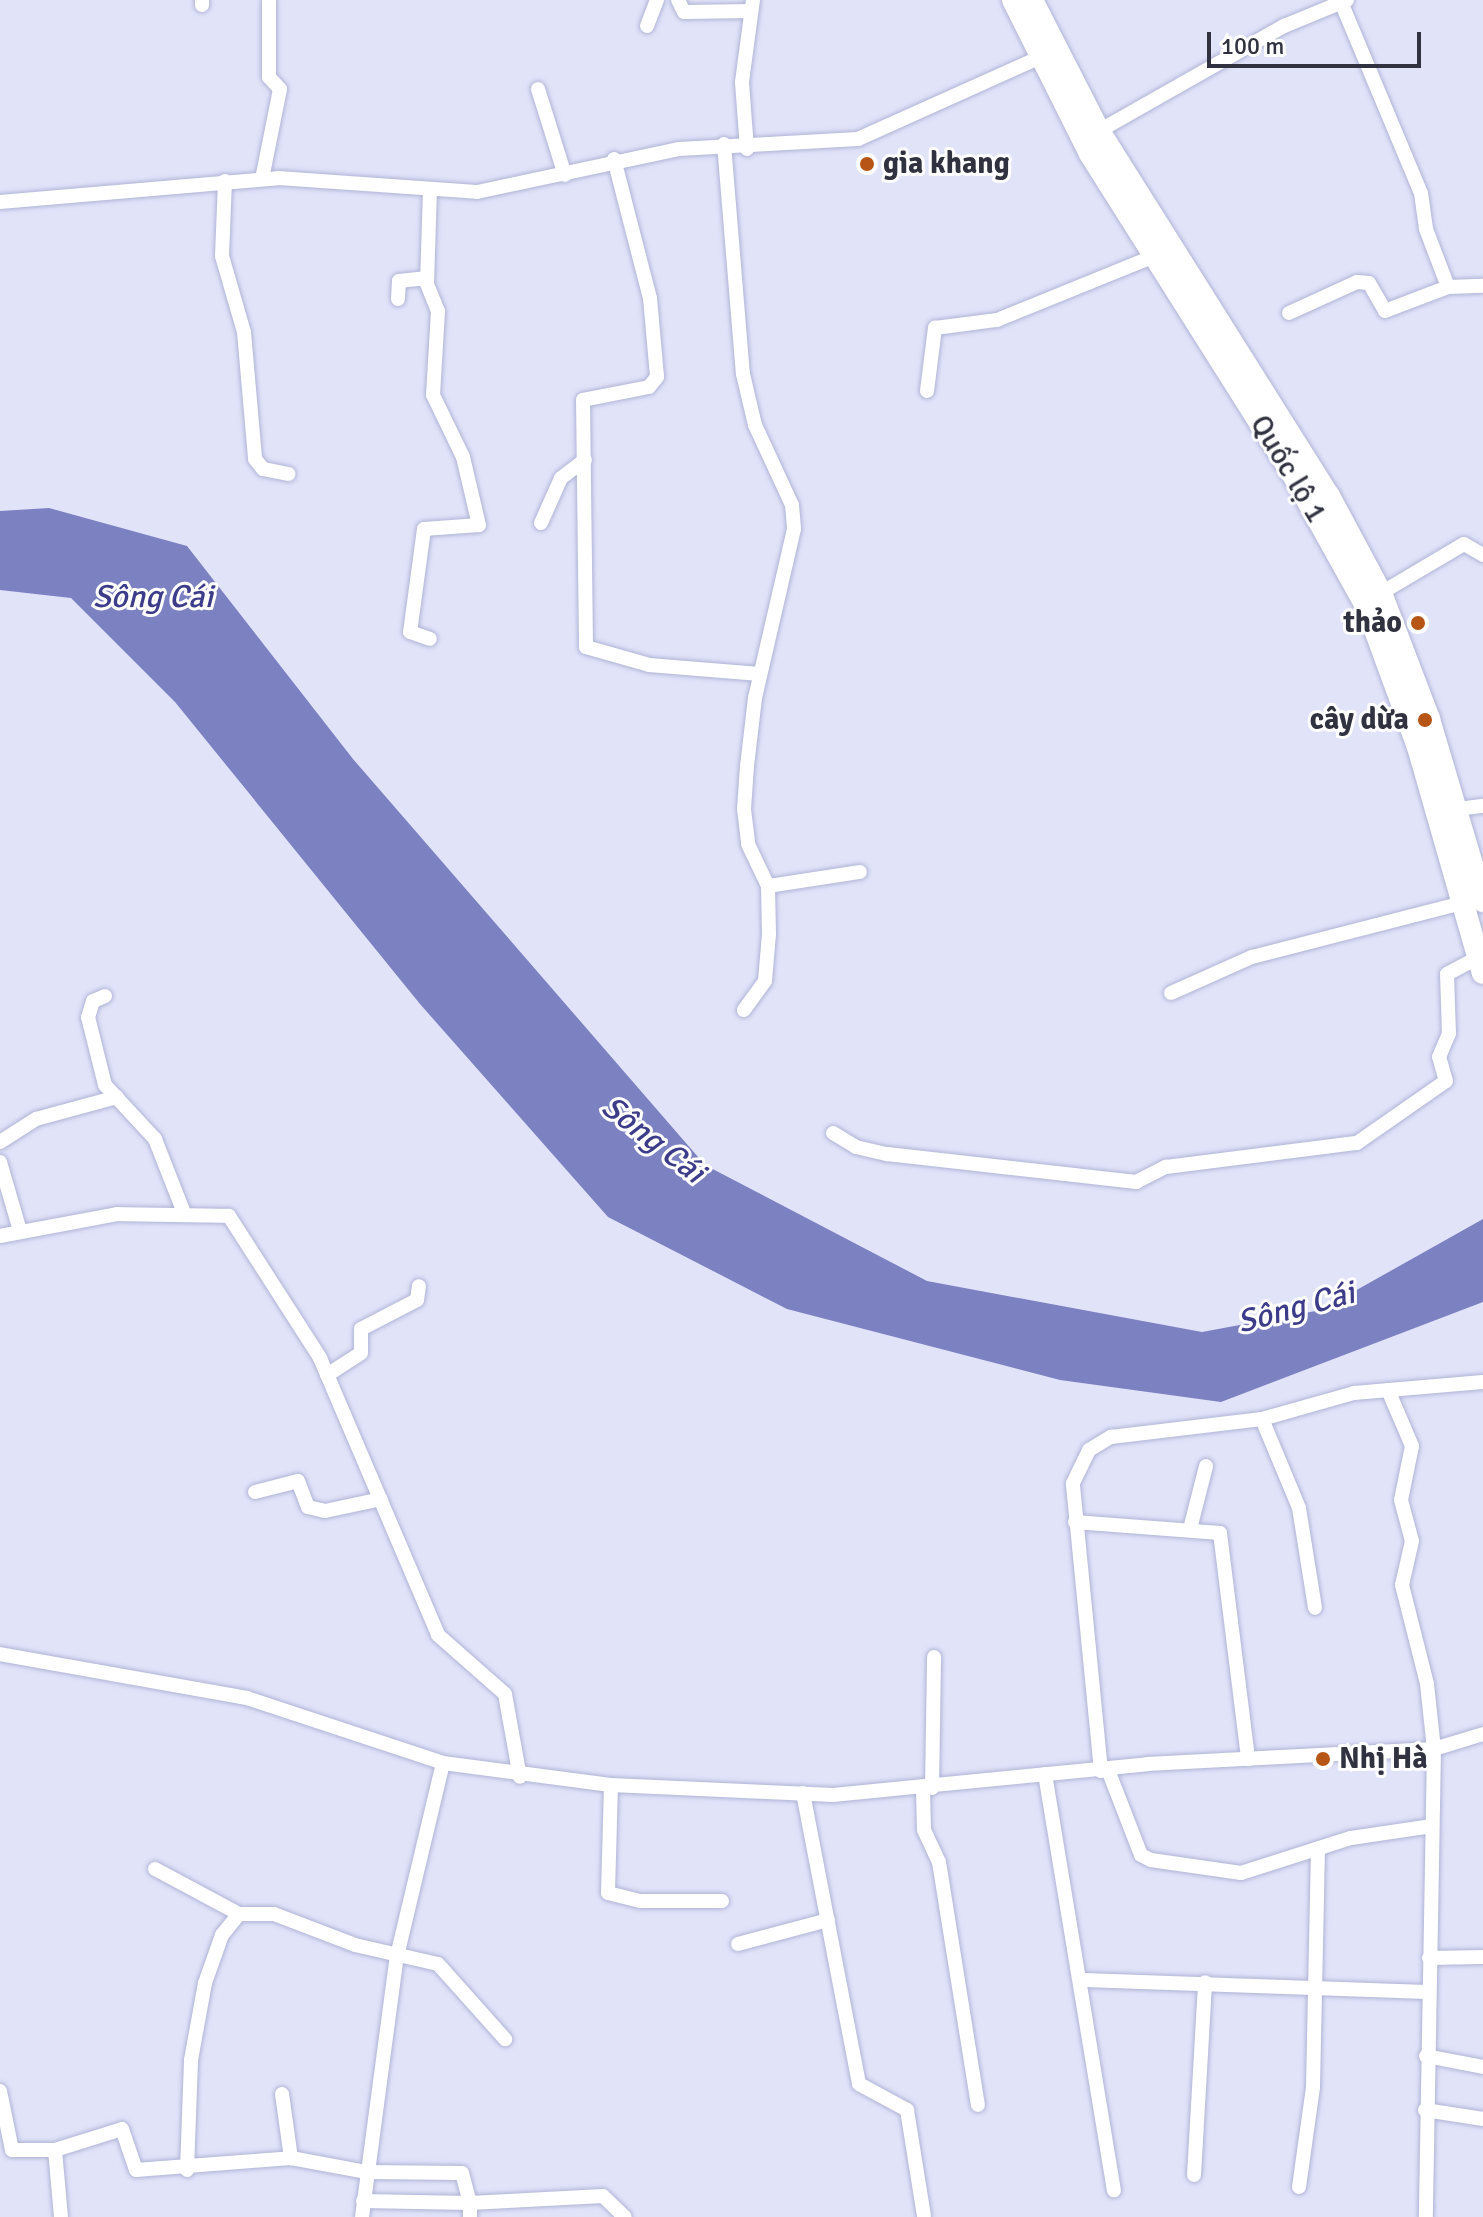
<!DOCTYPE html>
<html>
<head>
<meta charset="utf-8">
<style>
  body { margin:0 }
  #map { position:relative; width:1483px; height:2217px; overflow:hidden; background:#e1e3f9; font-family:Signika,sans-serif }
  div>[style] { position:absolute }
  .water>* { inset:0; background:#7c81c2 }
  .roads { filter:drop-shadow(0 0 2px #b0b4d6) drop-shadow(0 0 2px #b0b4d6) }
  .minor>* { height:14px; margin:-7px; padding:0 7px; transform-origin:7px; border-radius:7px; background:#fff }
  .highway>* { height:22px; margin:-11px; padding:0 11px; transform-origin:11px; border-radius:11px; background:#fff }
  .dots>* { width:22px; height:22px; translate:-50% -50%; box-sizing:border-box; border:4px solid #fff; border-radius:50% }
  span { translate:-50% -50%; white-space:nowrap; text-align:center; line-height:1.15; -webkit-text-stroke:6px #fff; paint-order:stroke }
  .poi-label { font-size:30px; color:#30323f; font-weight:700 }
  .left { translate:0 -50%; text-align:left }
  .right { translate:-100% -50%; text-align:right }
  .street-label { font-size:30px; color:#30323f }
  .water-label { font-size:32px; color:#3d3c8a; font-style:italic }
  .scale { position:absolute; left:1207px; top:32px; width:214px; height:36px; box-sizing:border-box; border:4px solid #30323f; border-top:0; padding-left:10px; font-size:24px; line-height:28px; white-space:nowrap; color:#30323f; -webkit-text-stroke:6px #fff; paint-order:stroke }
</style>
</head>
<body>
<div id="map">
  <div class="water">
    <div style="clip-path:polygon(49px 508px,187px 546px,353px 759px,705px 1165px,927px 1281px,1202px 1332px,1321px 1310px,1483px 1219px,1483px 1302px,1221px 1402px,1060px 1380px,787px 1309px,608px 1217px,420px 1004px,175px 702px,71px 598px,0 590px,0 511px)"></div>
  </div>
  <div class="roads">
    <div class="minor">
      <div style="left:678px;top:0;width:13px;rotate:63deg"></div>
      <div style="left:684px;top:12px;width:67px;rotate:-0.9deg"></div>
      <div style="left:1341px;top:2px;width:207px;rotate:67.3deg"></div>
      <div style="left:1421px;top:193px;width:36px;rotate:82deg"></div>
      <div style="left:1426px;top:229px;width:62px;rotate:69.2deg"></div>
      <div style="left:202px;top:5px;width:5px;rotate:-90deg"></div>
      <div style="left:647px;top:26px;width:28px;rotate:-69deg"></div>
      <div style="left:538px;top:89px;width:90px;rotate:72.6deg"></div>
      <div style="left:1099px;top:131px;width:213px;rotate:-29.6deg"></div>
      <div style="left:1284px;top:26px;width:68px;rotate:-22.4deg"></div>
      <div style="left:724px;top:144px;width:231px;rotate:85.3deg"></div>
      <div style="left:743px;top:374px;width:52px;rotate:76.8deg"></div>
      <div style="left:755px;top:425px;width:88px;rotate:65.2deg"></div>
      <div style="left:792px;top:505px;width:24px;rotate:85deg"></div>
      <div style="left:794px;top:529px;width:173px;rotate:103deg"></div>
      <div style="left:755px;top:698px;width:68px;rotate:96.7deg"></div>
      <div style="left:747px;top:766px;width:43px;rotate:94deg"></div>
      <div style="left:744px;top:809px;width:35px;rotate:83deg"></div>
      <div style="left:748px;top:844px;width:47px;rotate:64.5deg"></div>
      <div style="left:768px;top:886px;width:48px;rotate:88.8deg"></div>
      <div style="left:769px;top:934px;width:47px;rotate:94.9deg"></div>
      <div style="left:765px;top:981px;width:36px;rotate:126deg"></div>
      <div style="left:747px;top:149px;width:67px;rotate:-94.3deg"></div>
      <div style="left:742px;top:82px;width:83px;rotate:-82.4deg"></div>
      <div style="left:614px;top:159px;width:144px;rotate:75.5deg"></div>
      <div style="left:650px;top:298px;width:79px;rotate:84.9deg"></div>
      <div style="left:657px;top:377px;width:13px;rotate:129deg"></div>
      <div style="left:649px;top:387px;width:67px;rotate:168.9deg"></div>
      <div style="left:583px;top:400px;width:247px;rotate:89.3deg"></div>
      <div style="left:586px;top:647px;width:66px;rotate:15.9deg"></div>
      <div style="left:649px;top:665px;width:111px;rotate:4.6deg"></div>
      <div style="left:262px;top:179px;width:92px;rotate:-78.7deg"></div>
      <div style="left:280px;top:89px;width:16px;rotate:-133deg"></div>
      <div style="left:269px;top:77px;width:77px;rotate:-90deg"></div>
      <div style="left:225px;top:181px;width:75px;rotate:92.3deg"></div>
      <div style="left:222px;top:256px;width:79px;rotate:73.9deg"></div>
      <div style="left:244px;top:332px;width:127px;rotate:85deg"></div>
      <div style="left:255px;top:459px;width:13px;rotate:51deg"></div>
      <div style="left:263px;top:469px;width:26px;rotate:11deg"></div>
      <div style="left:430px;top:189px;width:95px;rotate:91.8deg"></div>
      <div style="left:427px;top:284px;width:29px;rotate:68deg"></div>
      <div style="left:438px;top:311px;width:84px;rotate:93.4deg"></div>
      <div style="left:433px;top:395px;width:69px;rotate:64.2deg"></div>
      <div style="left:463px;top:457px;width:70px;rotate:76.8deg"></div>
      <div style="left:479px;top:525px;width:55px;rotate:175.8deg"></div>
      <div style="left:424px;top:529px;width:104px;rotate:97.7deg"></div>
      <div style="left:410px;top:632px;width:21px;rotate:19deg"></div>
      <div style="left:0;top:202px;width:279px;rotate:-4.9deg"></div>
      <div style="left:278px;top:178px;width:199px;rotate:4deg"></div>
      <div style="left:477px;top:192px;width:207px;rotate:-12deg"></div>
      <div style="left:679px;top:149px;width:179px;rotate:-3.2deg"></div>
      <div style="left:858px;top:139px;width:209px;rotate:-24.2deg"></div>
      <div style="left:398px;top:299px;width:18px;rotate:-87deg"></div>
      <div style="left:399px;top:281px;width:28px;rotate:-6deg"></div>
      <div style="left:1289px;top:313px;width:75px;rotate:-24.5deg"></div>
      <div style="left:1357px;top:282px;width:12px;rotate:5deg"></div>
      <div style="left:1369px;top:283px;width:32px;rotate:60deg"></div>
      <div style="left:1385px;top:311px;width:67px;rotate:-20.9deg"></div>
      <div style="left:1448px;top:287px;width:35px;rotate:-2deg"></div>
      <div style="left:927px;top:391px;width:64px;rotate:-82.8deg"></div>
      <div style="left:935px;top:328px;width:63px;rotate:-7.4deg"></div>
      <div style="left:997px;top:320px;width:167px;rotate:-22.1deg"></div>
      <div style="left:541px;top:523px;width:49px;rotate:-66deg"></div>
      <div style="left:561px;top:478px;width:30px;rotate:-37deg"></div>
      <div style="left:1381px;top:593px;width:96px;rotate:-30.6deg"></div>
      <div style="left:1464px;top:544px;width:22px;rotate:30deg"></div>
      <div style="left:1457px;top:809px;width:26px;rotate:-7deg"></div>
      <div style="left:768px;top:886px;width:93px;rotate:-8.7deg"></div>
      <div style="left:1171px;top:993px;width:89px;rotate:-24deg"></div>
      <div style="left:1252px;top:957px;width:217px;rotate:-14.4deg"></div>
      <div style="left:105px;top:996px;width:13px;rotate:157deg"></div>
      <div style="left:93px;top:1001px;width:17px;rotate:107deg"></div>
      <div style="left:88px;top:1017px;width:70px;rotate:76deg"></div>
      <div style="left:105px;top:1085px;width:74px;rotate:47.2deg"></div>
      <div style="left:155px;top:1139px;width:79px;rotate:68.6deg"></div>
      <div style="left:833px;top:1133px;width:27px;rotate:31deg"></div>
      <div style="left:856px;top:1147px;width:32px;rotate:13deg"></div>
      <div style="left:887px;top:1154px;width:251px;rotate:6.4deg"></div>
      <div style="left:1136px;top:1182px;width:34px;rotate:-27deg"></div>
      <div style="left:1166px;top:1167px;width:193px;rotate:-7.2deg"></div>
      <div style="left:1357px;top:1143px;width:108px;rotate:-34.9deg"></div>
      <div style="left:1446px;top:1081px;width:25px;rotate:-106deg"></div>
      <div style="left:1439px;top:1057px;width:25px;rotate:-67deg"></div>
      <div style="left:1449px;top:1034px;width:60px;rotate:-91.9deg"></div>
      <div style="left:1447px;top:974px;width:34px;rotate:-28deg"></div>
      <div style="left:0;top:1142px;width:43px;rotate:-32.6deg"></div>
      <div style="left:36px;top:1119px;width:84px;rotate:-15.2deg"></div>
      <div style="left:0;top:1162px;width:72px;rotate:73.8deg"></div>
      <div style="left:0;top:1236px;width:119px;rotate:-10.6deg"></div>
      <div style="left:117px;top:1214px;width:112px;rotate:1deg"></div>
      <div style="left:229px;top:1216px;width:169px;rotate:57.3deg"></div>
      <div style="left:320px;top:1358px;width:301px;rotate:66.9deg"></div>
      <div style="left:438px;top:1635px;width:89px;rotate:41.4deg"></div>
      <div style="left:505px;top:1694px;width:84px;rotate:79.8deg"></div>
      <div style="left:327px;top:1375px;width:40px;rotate:-32.9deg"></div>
      <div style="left:361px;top:1353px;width:24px;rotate:-90deg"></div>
      <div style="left:361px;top:1329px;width:63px;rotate:-27.4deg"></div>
      <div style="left:417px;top:1300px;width:14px;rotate:-82deg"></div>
      <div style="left:1388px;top:1390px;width:61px;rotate:66.8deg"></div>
      <div style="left:1412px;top:1446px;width:55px;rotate:101.5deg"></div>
      <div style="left:1401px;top:1500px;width:42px;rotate:75deg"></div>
      <div style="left:1412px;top:1541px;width:45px;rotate:102.8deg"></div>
      <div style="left:1402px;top:1585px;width:102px;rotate:75.8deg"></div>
      <div style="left:1427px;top:1684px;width:65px;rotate:83.9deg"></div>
      <div style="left:1434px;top:1749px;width:468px;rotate:91deg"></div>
      <div style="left:1262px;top:1419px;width:96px;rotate:67.4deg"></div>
      <div style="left:1299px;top:1508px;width:101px;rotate:80.9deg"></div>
      <div style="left:255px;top:1492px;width:44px;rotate:-14.3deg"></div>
      <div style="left:298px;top:1481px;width:28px;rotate:69deg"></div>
      <div style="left:308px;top:1507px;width:17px;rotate:13deg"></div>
      <div style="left:325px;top:1511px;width:57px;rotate:-12.1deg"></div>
      <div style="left:1075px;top:1522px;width:145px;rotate:4.3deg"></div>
      <div style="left:1220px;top:1533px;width:228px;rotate:82.9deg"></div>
      <div style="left:1190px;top:1529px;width:65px;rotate:-75.7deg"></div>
      <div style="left:0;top:1654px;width:251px;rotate:10.1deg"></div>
      <div style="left:247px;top:1698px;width:206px;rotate:18.3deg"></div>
      <div style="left:443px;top:1763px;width:169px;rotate:7.5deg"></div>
      <div style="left:611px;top:1785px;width:222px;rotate:2.6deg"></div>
      <div style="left:833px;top:1795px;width:316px;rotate:-5.6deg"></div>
      <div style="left:1147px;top:1764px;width:287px;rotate:-3deg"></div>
      <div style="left:1434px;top:1749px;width:51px;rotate:-17deg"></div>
      <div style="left:1108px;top:1770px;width:91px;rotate:68.8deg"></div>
      <div style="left:1141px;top:1855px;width:11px;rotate:27deg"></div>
      <div style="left:1151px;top:1860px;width:91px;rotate:8.2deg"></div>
      <div style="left:1241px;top:1873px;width:115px;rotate:-17.7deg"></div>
      <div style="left:1351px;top:1838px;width:82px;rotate:-8.4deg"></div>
      <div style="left:1101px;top:1771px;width:289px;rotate:-95.6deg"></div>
      <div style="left:1073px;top:1483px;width:37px;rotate:-64deg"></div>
      <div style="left:1089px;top:1450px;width:26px;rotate:-31deg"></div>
      <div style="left:1111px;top:1437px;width:152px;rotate:-6.8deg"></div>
      <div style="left:1262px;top:1419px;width:96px;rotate:-15.8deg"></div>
      <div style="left:1354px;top:1393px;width:129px;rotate:-4.9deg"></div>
      <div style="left:1045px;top:1774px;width:422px;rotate:80.6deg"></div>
      <div style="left:611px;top:1785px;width:108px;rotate:91.6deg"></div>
      <div style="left:608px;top:1893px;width:33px;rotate:14deg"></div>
      <div style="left:640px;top:1901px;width:82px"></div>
      <div style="left:932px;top:1788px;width:131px;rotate:-89.1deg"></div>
      <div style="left:923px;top:1789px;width:41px;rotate:88.6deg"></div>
      <div style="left:924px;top:1830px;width:35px;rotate:65deg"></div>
      <div style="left:939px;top:1862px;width:246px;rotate:80.9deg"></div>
      <div style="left:803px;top:1793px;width:296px;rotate:79.1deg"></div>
      <div style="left:859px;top:2084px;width:55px;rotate:28.4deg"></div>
      <div style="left:907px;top:2110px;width:107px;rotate:80.9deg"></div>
      <div style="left:155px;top:1869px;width:95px;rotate:28.2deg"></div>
      <div style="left:738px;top:1944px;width:93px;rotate:-14.9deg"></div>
      <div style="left:1429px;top:1958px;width:54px;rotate:-1.1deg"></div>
      <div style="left:1084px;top:1980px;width:343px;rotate:2deg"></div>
      <div style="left:1426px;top:2056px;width:58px;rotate:10.9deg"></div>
      <div style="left:0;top:2091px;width:60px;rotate:78.5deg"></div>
      <div style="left:12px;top:2150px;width:43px"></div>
      <div style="left:55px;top:2150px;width:70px;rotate:-17.4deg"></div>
      <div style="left:122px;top:2129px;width:43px;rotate:71.1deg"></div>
      <div style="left:136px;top:2170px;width:155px;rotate:-4.4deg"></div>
      <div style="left:282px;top:2094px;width:65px;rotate:82deg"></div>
      <div style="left:291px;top:2158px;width:76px;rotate:10.6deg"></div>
      <div style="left:366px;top:2172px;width:96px;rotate:0.6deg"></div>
      <div style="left:462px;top:2173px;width:31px;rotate:75deg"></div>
      <div style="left:470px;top:2203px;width:133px;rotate:-3deg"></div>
      <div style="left:603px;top:2196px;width:30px;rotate:44deg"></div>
      <div style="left:1425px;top:2110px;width:59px;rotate:8.8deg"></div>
      <div style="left:55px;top:2150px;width:67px;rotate:84.9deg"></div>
      <div style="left:187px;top:2170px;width:110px;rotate:-87.9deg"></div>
      <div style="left:191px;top:2060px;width:78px;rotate:-79.7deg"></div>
      <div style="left:205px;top:1983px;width:51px;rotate:-70.5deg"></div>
      <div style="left:222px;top:1935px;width:27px;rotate:-51deg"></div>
      <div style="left:239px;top:1914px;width:35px"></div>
      <div style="left:274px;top:1914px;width:87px;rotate:20.9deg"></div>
      <div style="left:355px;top:1945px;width:85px;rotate:12.9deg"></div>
      <div style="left:438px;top:1964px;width:101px;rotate:48.2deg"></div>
      <div style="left:1194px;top:2175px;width:193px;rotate:-86.7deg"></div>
      <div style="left:1299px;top:2187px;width:101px;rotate:-82deg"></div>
      <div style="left:1313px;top:2087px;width:234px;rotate:-88.8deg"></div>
      <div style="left:363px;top:2201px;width:107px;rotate:1.1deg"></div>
      <div style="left:470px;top:2203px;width:14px;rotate:90deg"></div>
      <div style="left:362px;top:2217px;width:263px;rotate:-82.4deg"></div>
      <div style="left:397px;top:1956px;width:198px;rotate:-76.6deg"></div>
    </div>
    <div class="highway">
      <div style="left:1013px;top:0;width:172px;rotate:63.4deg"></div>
      <div style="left:1090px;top:154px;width:388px;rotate:57.7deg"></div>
      <div style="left:1297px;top:482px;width:144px;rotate:60.9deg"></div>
      <div style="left:1367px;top:608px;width:148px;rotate:69.9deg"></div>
      <div style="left:1418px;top:747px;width:235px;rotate:74deg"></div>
      <div style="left:1032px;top:0;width:147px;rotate:62.9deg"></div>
      <div style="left:1099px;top:131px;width:431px;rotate:57.8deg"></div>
      <div style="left:1329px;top:496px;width:110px;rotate:61.8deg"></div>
      <div style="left:1381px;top:593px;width:135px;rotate:69.1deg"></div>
      <div style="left:1429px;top:719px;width:190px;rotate:73.5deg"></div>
    </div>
  </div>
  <div class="dots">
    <div style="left:867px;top:164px;background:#b65515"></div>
    <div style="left:1418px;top:623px;background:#b65515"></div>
    <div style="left:1425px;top:720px;background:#b65515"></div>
    <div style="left:1323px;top:1759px;background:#b65515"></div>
  </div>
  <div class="poi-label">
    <span class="left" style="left:883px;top:164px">gia khang</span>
    <span class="right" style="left:1402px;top:623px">thảo</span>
    <span class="right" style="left:1409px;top:720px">cây dừa</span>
    <span class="left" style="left:1339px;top:1759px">Nhị Hà</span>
  </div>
  <div class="street-label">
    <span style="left:1288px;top:469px;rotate:59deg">Quốc lộ 1</span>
  </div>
  <div class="water-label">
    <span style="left:153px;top:597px">Sông Cái</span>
    <span style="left:653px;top:1140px;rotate:38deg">Sông Cái</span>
    <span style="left:1296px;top:1308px;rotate:-15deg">Sông Cái</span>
  </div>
  <div class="scale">100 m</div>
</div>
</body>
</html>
